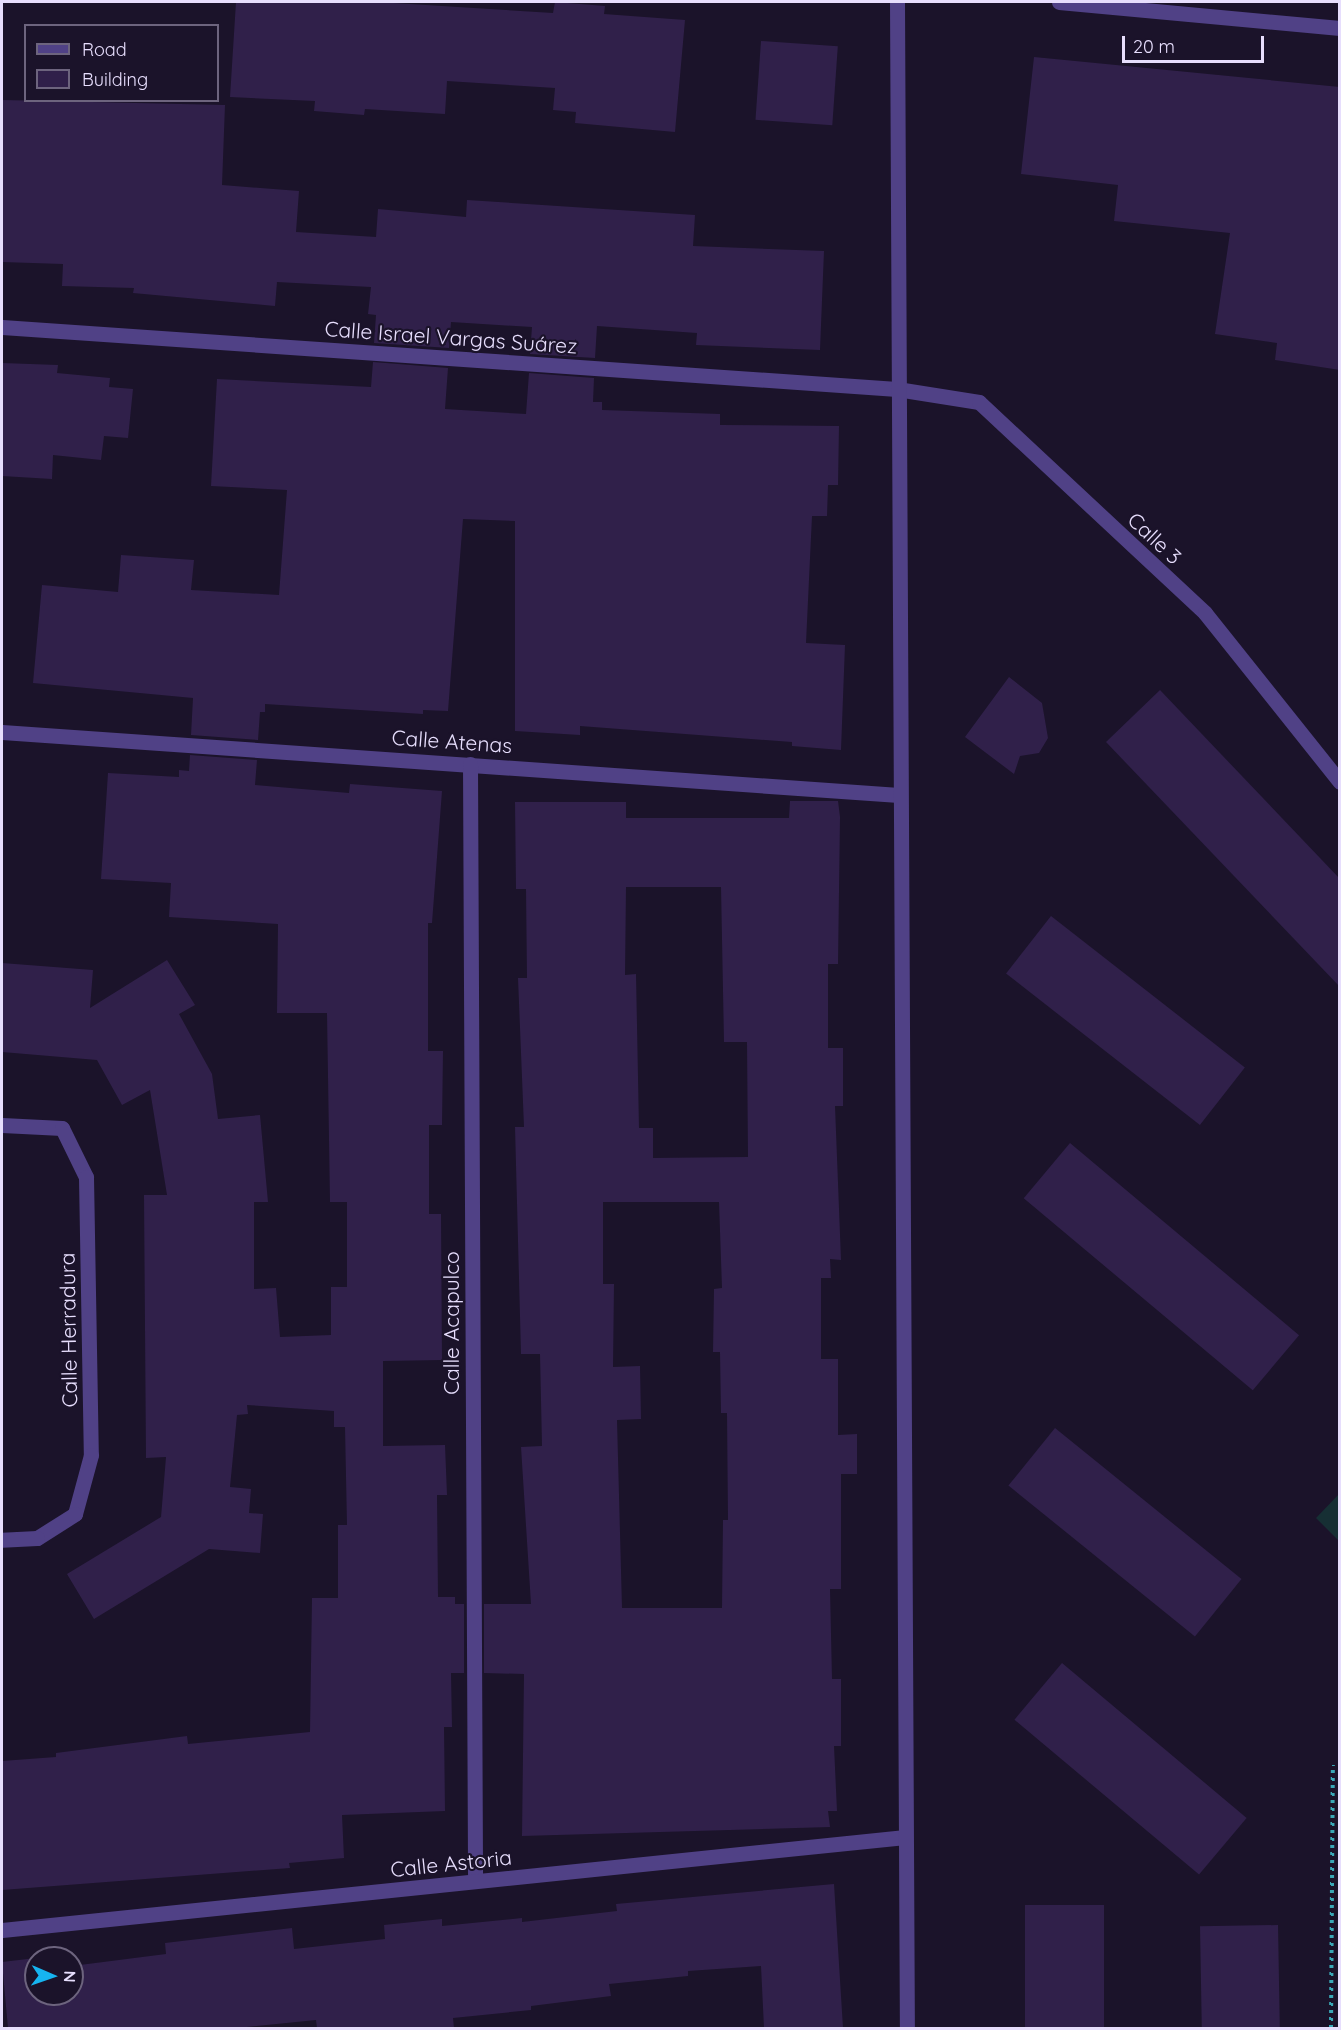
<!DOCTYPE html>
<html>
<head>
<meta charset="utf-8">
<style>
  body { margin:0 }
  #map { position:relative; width:1341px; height:2030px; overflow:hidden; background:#1b132a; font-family:Quicksand,sans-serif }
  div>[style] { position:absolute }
  .green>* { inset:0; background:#162f34 }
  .building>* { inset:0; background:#30204a; transform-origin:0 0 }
  .path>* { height:4px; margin-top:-2px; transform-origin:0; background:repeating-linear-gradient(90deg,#39a7b6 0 3px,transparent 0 7.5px) }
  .minor>* { height:15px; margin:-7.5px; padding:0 7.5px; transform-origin:7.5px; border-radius:7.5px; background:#504186 }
  .tertiary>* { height:15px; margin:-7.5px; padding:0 7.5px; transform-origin:7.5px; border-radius:7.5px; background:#504186 }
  span { translate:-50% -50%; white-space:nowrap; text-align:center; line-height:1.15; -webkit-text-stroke:4.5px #1b132a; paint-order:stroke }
  .street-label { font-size:21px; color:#e7defd }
  .frame { position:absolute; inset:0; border:3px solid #e7defd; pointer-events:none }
  .legend { position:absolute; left:24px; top:24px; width:195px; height:78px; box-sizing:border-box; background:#1b132a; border:2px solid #6d647e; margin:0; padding:8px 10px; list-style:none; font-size:18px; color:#e7defd }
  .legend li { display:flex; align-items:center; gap:12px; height:30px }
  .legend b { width:30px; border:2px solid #6d647e }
  .north { position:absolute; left:24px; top:1946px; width:60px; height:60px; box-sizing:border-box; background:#1b132a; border:2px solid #6d647e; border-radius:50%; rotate:92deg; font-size:16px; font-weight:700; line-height:24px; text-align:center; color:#e7defd }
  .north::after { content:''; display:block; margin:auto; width:21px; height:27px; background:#16b4f0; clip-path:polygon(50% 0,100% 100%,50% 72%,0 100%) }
  .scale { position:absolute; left:1122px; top:36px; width:142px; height:27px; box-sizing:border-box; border:3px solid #e7defd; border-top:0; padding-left:8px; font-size:18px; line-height:21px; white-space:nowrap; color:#e7defd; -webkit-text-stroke:4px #1b132a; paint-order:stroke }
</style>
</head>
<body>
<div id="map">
  <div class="green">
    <div style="clip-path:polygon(1339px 1494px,1339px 1541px,1316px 1518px)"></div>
  </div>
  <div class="building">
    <div style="clip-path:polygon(236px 2px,378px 2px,553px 13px,555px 2px,605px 6px,604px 14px,685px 20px,675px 132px,575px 123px,576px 112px,553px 110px,555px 88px,447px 81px,445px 114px,365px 109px,364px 115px,314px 111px,315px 101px,230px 97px)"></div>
    <div style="left:761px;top:41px;width:77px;height:79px;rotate:4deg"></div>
    <div style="clip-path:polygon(1034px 57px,1340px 87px,1340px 370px,1275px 360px,1277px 343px,1215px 334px,1230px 233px,1114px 221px,1118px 185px,1021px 174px)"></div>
    <div style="clip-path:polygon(2px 100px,225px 105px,222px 185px,299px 191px,296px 232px,376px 237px,378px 209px,466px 217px,467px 200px,695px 215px,693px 246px,824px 251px,820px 350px,696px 345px,697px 333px,597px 326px,595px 358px,530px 354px,532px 327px,451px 322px,449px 348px,374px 343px,376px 315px,368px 314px,371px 287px,277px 282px,275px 306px,133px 293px,134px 288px,62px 286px,63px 264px,2px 262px)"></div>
    <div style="clip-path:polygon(373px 362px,448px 368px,445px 409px,526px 414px,529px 373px,594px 378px,593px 402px,602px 402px,602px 410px,720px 414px,720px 425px,839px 426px,838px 485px,828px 485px,827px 516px,812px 516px,806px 643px,845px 645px,841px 750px,792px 746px,792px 742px,580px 726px,580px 735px,515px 731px,515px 521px,463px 519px,448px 711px,423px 710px,423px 714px,265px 704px,265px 712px,260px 712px,258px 740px,191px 735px,193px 698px,33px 683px,42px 585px,118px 592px,121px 555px,194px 560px,191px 590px,279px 595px,287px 490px,211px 486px,217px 379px,371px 387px)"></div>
    <div style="clip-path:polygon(2px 363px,58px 365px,57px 373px,110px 378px,109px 387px,133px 389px,128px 438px,104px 436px,101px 460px,53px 455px,52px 479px,2px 476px)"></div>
    <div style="clip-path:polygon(1009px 677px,1042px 703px,1048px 738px,1039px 753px,1020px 756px,1014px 774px,965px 737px)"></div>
    <div style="clip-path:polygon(1160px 690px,1340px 879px,1340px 987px,1106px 742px)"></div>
    <div style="clip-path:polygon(190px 755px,257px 760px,255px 785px,349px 793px,350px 784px,442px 791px,432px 923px,428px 923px,428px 1051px,443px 1051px,442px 1125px,429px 1125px,429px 1214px,441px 1214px,442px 1360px,383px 1361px,383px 1446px,445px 1445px,447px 1495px,437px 1495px,438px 1597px,455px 1597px,455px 1604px,464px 1604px,464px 1673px,451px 1673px,452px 1727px,444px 1727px,445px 1811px,342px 1815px,344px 1858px,289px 1863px,290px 1868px,2px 1890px,2px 1761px,56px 1757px,56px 1753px,187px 1736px,188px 1744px,310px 1732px,312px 1598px,338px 1598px,338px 1525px,347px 1525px,345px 1427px,334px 1427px,334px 1411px,247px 1405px,248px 1414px,237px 1415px,230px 1487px,251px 1489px,249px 1513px,263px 1514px,260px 1553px,209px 1549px,94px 1619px,67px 1574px,161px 1517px,166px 1457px,146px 1458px,144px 1195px,167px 1195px,150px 1090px,122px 1105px,97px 1060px,2px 1052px,2px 963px,93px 970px,90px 1008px,167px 960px,195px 1005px,179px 1014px,212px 1074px,218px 1119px,260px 1115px,268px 1202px,254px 1202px,254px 1289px,276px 1288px,280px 1337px,331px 1335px,331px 1287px,347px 1287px,347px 1202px,330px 1202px,327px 1013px,277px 1013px,278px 924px,169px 917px,171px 883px,101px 879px,108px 773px,179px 777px,179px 770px,189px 771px)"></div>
    <div style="clip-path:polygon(evenodd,790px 801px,838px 801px,840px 817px,838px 964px,828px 964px,828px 1048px,843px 1048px,843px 1106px,835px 1106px,841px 1260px,830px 1259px,831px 1278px,821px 1278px,821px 1359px,838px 1359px,838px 1435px,857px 1434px,857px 1474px,841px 1474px,841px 1589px,830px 1589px,832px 1679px,841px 1679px,841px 1746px,834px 1746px,837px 1811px,828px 1811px,830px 1827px,522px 1836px,524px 1674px,484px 1673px,484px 1604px,531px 1604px,521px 1447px,542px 1446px,540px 1354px,521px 1354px,515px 1127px,524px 1127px,518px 978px,527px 978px,526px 889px,516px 889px,515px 802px,626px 802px,626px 818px,789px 818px,790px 801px,626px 887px,721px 887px,724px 1042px,747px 1042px,748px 1157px,653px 1158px,653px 1128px,639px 1128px,636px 974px,625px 975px,626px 887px,790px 801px,603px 1202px,719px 1202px,722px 1288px,714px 1289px,713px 1352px,720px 1352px,721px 1413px,727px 1413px,728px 1520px,723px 1520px,722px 1608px,622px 1608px,617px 1420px,641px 1419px,640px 1366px,613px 1367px,614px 1284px,603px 1284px,603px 1202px)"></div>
    <div style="left:1051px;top:916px;width:246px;height:73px;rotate:38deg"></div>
    <div style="left:1070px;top:1143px;width:299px;height:72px;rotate:40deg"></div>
    <div style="left:1055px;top:1428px;width:240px;height:74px;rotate:39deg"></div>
    <div style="left:1062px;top:1663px;width:241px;height:74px;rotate:40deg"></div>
    <div style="clip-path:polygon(834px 1884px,843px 2028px,764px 2028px,761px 1966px,688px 1971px,688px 1976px,609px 1984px,611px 1996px,531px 2006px,531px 2010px,453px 2018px,454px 2028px,317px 2028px,316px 2020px,237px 2028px,8px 2028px,2px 1962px,36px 1958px,36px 1994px,72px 1994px,72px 1966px,166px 1954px,165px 1943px,292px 1928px,294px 1949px,385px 1939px,384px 1925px,442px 1919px,442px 1926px,522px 1918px,522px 1922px,617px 1911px,616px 1904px)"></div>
    <div style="left:1104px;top:1905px;width:123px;height:79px;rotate:90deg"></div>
    <div style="left:1278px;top:1925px;width:103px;height:78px;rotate:89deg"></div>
  </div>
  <div class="path">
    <div style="left:1331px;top:2028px;width:263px;rotate:-89.6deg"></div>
  </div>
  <div class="minor">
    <div style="left:1059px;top:2px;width:282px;rotate:5.3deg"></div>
    <div style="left:2px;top:327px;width:897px;rotate:3.96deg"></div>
    <div style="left:897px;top:389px;width:83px;rotate:9deg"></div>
    <div style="left:979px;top:402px;width:309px;rotate:43deg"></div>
    <div style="left:1205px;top:613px;width:216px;rotate:51.4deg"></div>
    <div style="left:2px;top:732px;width:899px;rotate:4.02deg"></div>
    <div style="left:470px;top:764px;width:1117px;rotate:89.74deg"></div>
    <div style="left:2px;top:1125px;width:60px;rotate:2.9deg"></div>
    <div style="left:62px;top:1128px;width:55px;rotate:63.9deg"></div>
    <div style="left:86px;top:1177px;width:278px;rotate:89deg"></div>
    <div style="left:91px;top:1455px;width:61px;rotate:105.2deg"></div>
    <div style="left:75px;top:1514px;width:45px;rotate:147.7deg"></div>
    <div style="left:37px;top:1538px;width:35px;rotate:177deg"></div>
    <div style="left:2px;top:1930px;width:908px;rotate:-5.88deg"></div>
  </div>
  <div class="tertiary">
    <div style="left:897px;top:2px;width:2026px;rotate:89.72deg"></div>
  </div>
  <div class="street-label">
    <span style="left:451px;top:337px;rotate:4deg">Calle Israel Vargas Suárez</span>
    <span style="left:1155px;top:538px;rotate:43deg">Calle 3</span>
    <span style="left:452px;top:741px;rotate:4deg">Calle Atenas</span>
    <span style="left:451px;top:1323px;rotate:-90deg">Calle Acapulco</span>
    <span style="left:68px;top:1330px;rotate:-91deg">Calle Herradura</span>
    <span style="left:451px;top:1863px;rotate:-6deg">Calle Astoria</span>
  </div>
  <div class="frame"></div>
  <ul class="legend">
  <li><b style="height:8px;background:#504186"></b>Road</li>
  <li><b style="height:16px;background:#30204a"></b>Building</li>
  </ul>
  <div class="north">N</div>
  <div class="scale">20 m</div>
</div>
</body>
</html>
